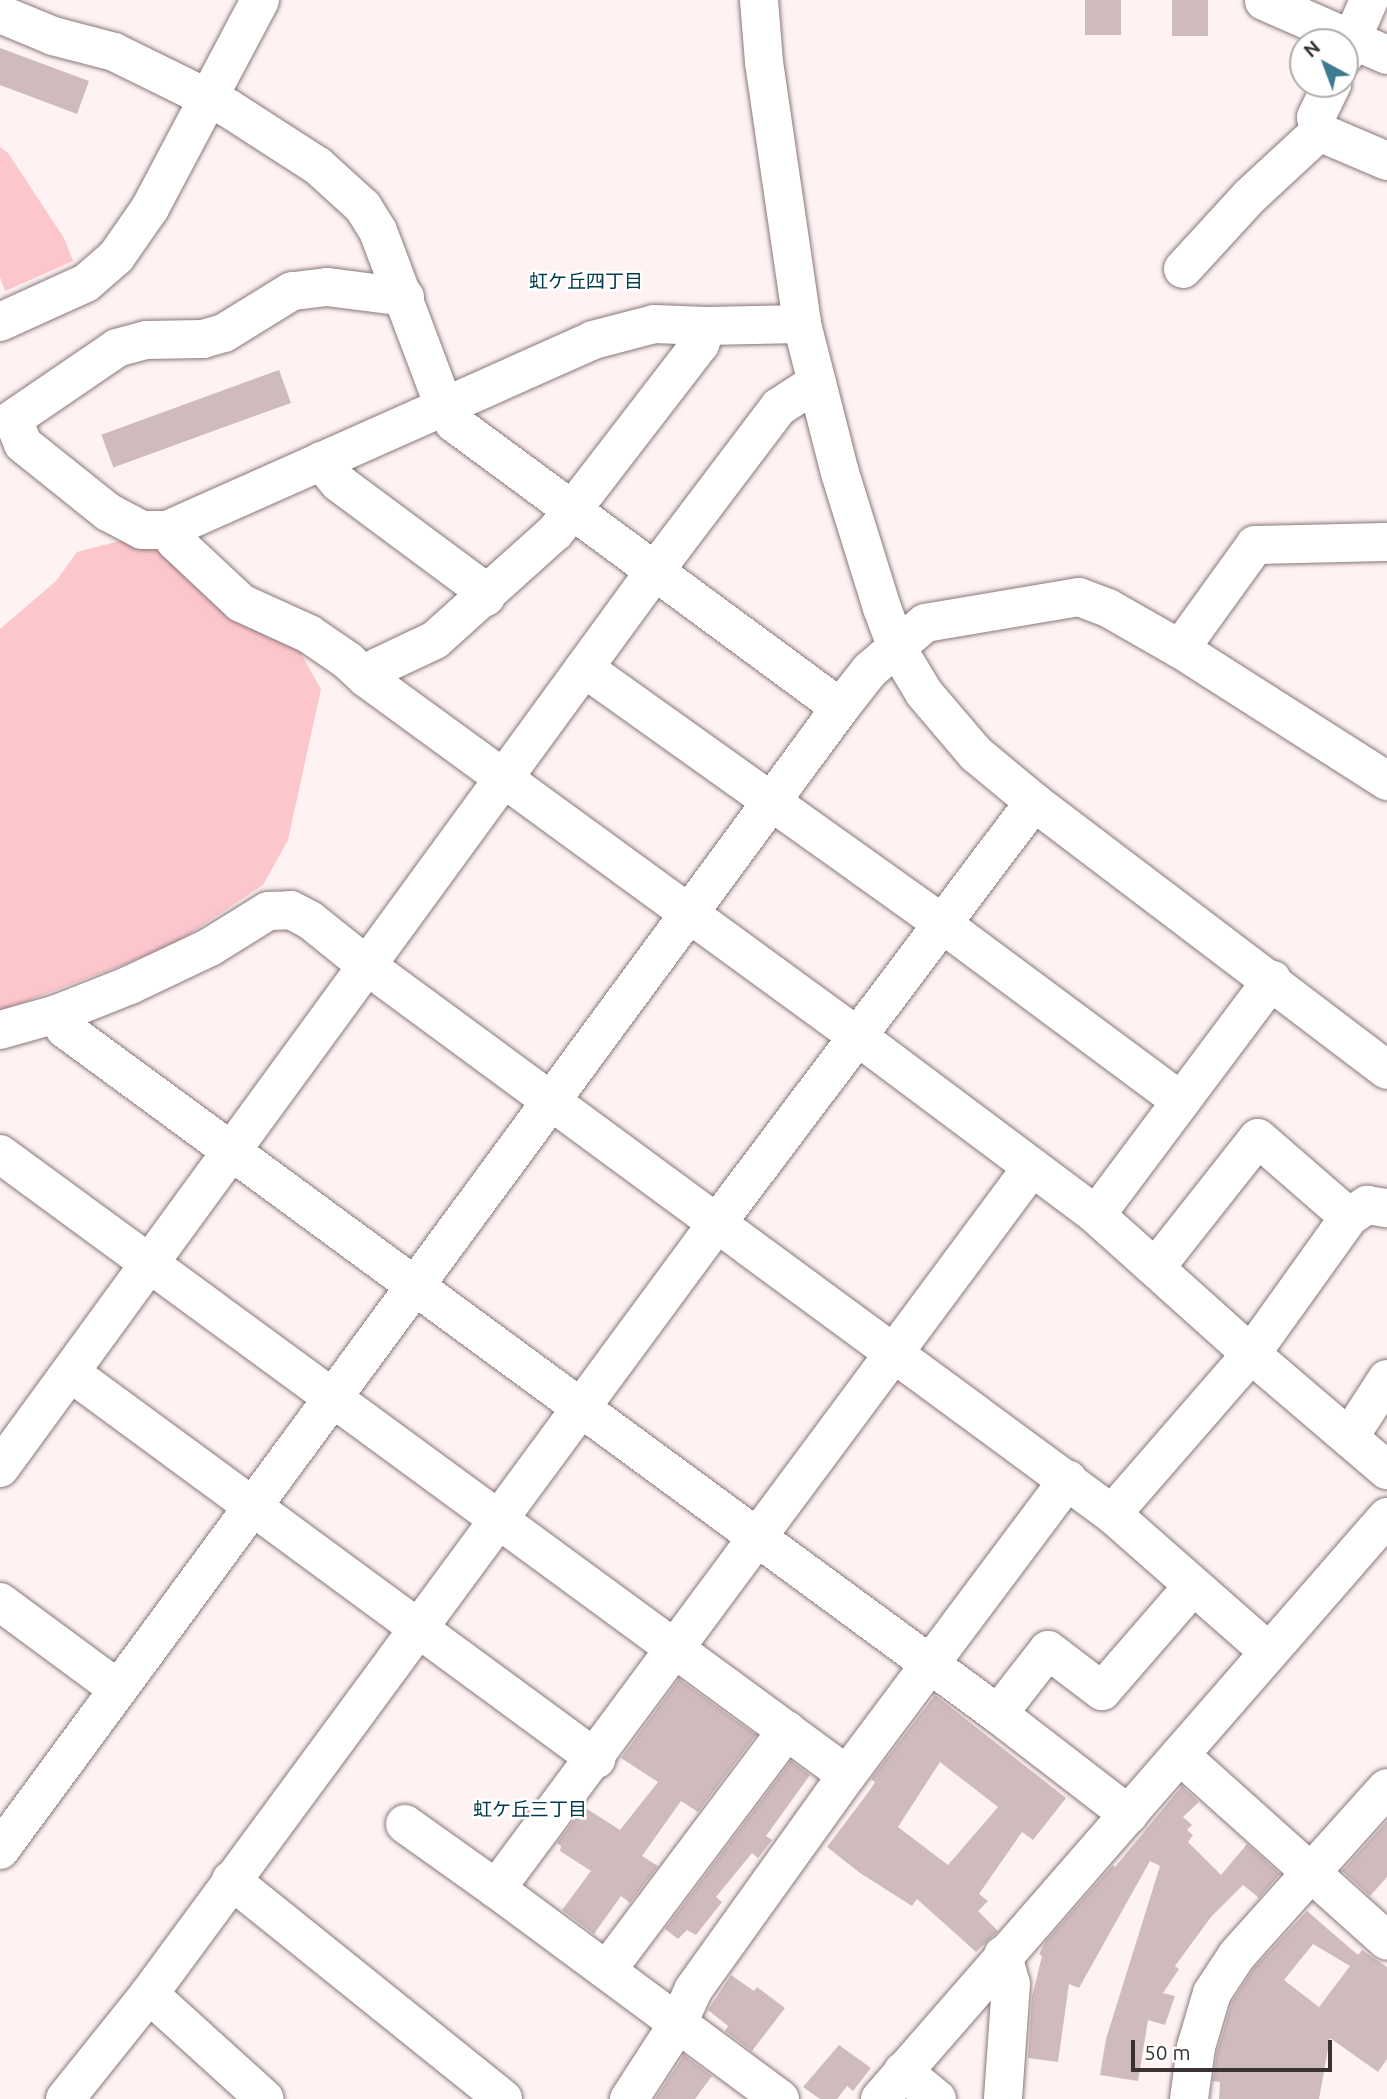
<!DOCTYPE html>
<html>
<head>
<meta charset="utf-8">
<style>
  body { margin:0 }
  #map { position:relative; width:1387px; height:2099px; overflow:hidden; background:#fef2f3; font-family:Ubuntu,"Noto Sans JP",sans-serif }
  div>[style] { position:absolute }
  .green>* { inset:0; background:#fcc6cd }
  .building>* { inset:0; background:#cfbbbd; transform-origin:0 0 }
  .roads { filter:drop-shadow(0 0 2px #897779) drop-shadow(0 0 2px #897779) }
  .minor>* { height:38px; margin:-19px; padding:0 19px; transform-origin:19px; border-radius:19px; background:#fff }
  span { translate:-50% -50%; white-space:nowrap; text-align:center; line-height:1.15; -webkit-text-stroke:5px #fff; paint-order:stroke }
  .neighbourhood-label { font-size:19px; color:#003948 }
  .north { position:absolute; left:1289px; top:28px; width:70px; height:70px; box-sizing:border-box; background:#fff; border:2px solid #b0adad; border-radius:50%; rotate:319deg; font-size:19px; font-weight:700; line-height:28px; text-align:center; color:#3a3233 }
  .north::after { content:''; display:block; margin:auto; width:24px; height:32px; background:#3c7c90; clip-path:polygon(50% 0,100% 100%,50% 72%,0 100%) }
  .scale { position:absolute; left:1131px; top:2040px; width:201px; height:32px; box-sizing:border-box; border:4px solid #3a3233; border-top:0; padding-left:9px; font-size:21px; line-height:24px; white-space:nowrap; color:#3a3233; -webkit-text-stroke:5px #fff; paint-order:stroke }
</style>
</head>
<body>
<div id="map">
  <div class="green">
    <div style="clip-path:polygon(0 147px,8px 153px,64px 238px,73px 261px,5px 291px,0 277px)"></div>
    <div style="clip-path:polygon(123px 540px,173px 554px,299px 650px,321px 689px,288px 840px,263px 885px,168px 948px,0 1011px,0 629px,56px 581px,77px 552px)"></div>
  </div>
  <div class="building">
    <div style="left:1085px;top:0;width:36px;height:35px"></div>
    <div style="left:1172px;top:0;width:36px;height:36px"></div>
    <div style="clip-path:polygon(0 48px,89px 81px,77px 114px,0 85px)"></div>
    <div style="left:279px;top:370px;width:35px;height:189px;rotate:70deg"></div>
    <div style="clip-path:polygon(679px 1679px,756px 1735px,698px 1812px,681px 1801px,642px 1856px,658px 1866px,630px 1903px,621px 1896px,594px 1934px,562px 1910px,591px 1871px,560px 1851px,561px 1846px,557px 1843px,584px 1807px,620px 1830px,658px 1782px,621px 1758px)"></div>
    <div style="clip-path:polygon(evenodd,935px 1695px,1066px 1798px,1033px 1840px,1022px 1832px,979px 1894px,988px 1901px,978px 1911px,998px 1931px,976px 1952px,917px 1899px,912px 1906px,860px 1873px,827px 1847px,870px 1790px,875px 1782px,871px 1779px,935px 1695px,940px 1762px,998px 1807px,948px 1865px,898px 1827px,940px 1762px)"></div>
    <div style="clip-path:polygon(791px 1761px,810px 1775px,766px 1836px,772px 1840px,758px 1858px,752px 1853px,716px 1897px,722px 1902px,696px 1935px,687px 1930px,678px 1939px,665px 1929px)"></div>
    <div style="clip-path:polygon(1182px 1786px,1199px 1802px,1183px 1817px,1192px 1825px,1187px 1830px,1193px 1835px,1188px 1842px,1221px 1875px,1247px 1844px,1280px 1874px,1259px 1898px,1243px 1885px,1211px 1917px,1175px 1966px,1179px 1969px,1163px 1993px,1175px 1996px,1165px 2025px,1148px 2020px,1138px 2081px,1100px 2075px,1106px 2039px,1160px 1866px,1150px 1861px,1079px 1988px,1069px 1984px,1058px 2062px,1028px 2058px,1032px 1997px,1042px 1956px,1039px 1954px,1046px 1941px,1113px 1865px,1115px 1867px)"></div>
    <div style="clip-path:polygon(1387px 1821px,1387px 1877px,1370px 1896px,1342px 1871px)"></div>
    <div style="clip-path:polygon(evenodd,1307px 1911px,1358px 1955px,1362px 1950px,1387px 1967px,1387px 2059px,1378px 2072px,1330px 2038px,1319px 2099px,1219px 2099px,1220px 2082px,1213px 2081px,1217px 2052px,1232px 2002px,1254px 1968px,1307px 1911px,1313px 1944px,1350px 1966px,1319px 2007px,1284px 1980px,1313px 1944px)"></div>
    <div style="clip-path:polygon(731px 1975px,754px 1991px,757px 1987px,785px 2008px,752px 2051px,725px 2031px,728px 2026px,708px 2010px)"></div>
    <div style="clip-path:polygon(839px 2045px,871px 2068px,853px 2091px,847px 2086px,837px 2099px,820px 2099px,803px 2087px)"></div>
    <div style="clip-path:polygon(684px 2055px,712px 2076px,695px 2099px,655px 2099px)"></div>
  </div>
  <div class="roads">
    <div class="minor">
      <div style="left:759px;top:0;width:62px;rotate:85.4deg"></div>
      <div style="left:764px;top:62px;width:265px;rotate:81.7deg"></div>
      <div style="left:802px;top:324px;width:154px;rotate:75.7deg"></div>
      <div style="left:840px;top:473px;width:141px;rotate:72.7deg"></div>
      <div style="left:882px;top:608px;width:43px;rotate:69.4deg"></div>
      <div style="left:897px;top:648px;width:52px;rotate:59deg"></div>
      <div style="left:924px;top:693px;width:80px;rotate:49.6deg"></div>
      <div style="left:976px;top:754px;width:75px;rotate:39.6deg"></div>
      <div style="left:1034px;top:802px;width:443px;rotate:37.2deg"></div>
      <div style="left:1264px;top:1px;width:134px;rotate:23.7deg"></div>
      <div style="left:0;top:14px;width:57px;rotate:22.5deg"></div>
      <div style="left:53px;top:36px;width:63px;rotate:14.7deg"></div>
      <div style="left:114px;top:52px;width:127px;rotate:26.2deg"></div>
      <div style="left:228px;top:108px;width:107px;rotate:32.8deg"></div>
      <div style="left:318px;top:166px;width:61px;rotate:42.3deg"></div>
      <div style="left:363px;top:207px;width:28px;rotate:58deg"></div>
      <div style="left:378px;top:231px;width:185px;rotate:69.4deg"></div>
      <div style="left:443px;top:404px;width:22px;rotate:60deg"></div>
      <div style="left:454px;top:423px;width:480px;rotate:36.4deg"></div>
      <div style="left:1345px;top:55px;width:60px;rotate:-66.4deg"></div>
      <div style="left:1319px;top:132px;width:74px;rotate:23.1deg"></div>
      <div style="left:1319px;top:132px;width:15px;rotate:-101deg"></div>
      <div style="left:1316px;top:117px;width:37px;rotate:-64deg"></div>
      <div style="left:1183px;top:269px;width:99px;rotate:-47.5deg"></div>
      <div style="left:1250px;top:196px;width:94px;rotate:-42.8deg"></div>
      <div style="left:405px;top:297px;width:79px;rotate:-172.7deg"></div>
      <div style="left:327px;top:287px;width:35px;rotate:173deg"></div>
      <div style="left:292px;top:291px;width:80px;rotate:148.3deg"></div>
      <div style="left:224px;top:333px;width:22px;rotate:164deg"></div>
      <div style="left:203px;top:339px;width:57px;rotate:179deg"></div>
      <div style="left:146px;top:340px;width:30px;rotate:165deg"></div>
      <div style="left:117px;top:348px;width:126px;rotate:145.7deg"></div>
      <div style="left:13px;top:419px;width:27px;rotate:68deg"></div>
      <div style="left:23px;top:444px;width:109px;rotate:38.7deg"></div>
      <div style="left:108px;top:512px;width:38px;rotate:28deg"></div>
      <div style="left:142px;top:530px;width:25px"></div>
      <div style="left:167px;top:530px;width:466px;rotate:-24deg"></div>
      <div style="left:593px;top:340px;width:63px;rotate:-14.7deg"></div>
      <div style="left:654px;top:324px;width:52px;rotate:2.2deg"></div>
      <div style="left:706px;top:326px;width:96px;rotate:-1.2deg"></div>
      <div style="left:0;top:322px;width:94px;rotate:-24.4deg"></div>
      <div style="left:86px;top:283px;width:40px;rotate:-41deg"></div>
      <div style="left:116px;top:257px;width:60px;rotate:-55.2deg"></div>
      <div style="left:150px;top:208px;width:235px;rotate:-62.1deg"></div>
      <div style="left:706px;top:326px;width:19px;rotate:108deg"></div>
      <div style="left:700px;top:344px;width:237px;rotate:127.6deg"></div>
      <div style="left:555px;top:532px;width:161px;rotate:138deg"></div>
      <div style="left:435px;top:640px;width:63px;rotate:154.7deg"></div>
      <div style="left:378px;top:667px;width:16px;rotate:137deg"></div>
      <div style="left:366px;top:678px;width:608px;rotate:36.1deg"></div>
      <div style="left:857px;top:1036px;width:299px;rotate:36.8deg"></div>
      <div style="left:1096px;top:1215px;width:208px;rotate:41.9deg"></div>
      <div style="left:1251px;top:1354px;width:179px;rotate:40.5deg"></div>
      <div style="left:321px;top:461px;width:28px;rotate:51deg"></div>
      <div style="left:339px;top:483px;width:169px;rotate:36.6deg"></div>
      <div style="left:475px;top:584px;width:17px;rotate:50deg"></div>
      <div style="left:167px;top:530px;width:15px;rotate:53deg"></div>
      <div style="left:176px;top:542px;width:89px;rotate:43.2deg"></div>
      <div style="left:241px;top:603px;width:75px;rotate:24.5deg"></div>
      <div style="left:309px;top:634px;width:46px;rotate:34.4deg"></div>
      <div style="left:347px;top:660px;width:26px;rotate:43deg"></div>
      <div style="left:1180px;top:649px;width:128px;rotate:-54.2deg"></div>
      <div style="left:1255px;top:545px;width:132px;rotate:-1.3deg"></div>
      <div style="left:584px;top:668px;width:439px;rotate:35.5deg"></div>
      <div style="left:941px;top:923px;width:299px;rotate:36.6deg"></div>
      <div style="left:57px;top:1014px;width:17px;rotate:62deg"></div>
      <div style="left:65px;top:1029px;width:1157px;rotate:36.29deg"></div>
      <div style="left:998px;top:1714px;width:165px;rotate:37.6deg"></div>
      <div style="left:0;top:1030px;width:59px;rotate:-15.7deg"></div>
      <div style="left:57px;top:1014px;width:79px;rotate:-21.7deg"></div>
      <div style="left:130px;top:985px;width:89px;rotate:-25.4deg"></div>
      <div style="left:210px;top:947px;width:68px;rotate:-31.8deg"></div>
      <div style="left:268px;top:911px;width:23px;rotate:-2deg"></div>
      <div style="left:291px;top:910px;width:21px;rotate:28deg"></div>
      <div style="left:310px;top:920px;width:72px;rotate:38.8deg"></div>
      <div style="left:366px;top:965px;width:926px;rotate:36.35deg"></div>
      <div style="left:1112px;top:1514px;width:209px;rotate:41.3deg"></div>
      <div style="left:0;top:1154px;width:1050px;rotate:36.25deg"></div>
      <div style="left:1096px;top:1215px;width:294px;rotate:-53.2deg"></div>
      <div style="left:1156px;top:1267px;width:164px;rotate:-51.7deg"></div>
      <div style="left:1258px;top:1138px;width:121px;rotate:41deg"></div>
      <div style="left:71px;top:1373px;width:652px;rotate:36.32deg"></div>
      <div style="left:1350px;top:1436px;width:68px;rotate:-57deg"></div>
      <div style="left:0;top:1468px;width:1109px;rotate:-53.87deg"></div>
      <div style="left:654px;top:572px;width:207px;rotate:-52.9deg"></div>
      <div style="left:779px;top:407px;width:45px;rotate:-33.3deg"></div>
      <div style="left:1112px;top:1514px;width:212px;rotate:-49deg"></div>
      <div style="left:1251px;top:1354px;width:168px;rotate:-54.4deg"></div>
      <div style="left:1349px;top:1217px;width:22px;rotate:-34deg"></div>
      <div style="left:1367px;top:1205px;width:20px;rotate:9deg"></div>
      <div style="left:0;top:1602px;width:147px;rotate:36.4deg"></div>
      <div style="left:998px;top:1714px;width:81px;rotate:-52deg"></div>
      <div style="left:1048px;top:1650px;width:68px;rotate:37.2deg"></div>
      <div style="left:1102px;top:1691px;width:139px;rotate:-49.1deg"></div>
      <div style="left:1180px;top:1755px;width:278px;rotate:41.9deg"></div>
      <div style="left:405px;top:1824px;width:112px;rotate:35.5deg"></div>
      <div style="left:0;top:1850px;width:1418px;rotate:-53.66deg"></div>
      <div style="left:840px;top:708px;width:48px;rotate:-51.7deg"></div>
      <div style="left:870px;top:670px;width:72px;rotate:-40.5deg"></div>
      <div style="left:925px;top:623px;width:156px;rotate:-9.6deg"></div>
      <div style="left:1079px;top:597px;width:31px;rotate:21deg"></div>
      <div style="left:1108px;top:608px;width:83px;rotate:29.7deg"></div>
      <div style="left:1180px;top:649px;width:246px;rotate:32.5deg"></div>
      <div style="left:231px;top:1880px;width:349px;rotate:38.8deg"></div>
      <div style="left:1003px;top:1955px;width:30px;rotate:75deg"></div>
      <div style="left:1011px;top:1984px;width:115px;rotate:94deg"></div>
      <div style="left:607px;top:1970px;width:300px;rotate:-53.1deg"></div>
      <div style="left:149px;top:1994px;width:156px;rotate:42.2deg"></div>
      <div style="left:903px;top:2071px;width:44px;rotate:39.5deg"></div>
      <div style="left:65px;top:2099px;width:134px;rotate:-51.3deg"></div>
      <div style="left:149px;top:1994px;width:958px;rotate:-53.62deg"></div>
      <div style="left:717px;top:1223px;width:527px;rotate:-53.02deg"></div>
      <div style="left:629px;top:2099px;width:88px;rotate:-57deg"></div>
      <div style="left:677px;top:2025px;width:38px;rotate:-65deg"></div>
      <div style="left:693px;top:1990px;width:264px;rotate:-54.4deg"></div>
      <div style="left:847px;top:1775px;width:369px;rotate:-53.2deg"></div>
      <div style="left:780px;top:2099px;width:353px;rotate:-143.5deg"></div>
      <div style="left:496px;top:1889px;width:899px;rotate:-53.41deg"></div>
      <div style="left:880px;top:2099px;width:772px;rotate:-48.94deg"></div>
      <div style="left:1189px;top:2099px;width:52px;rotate:-82.3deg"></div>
      <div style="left:1196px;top:2047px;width:56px;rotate:-73.5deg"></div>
      <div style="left:1212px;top:1993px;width:45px;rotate:-56.7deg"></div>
      <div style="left:1237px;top:1955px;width:224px;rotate:-48.1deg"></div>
    </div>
  </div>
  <div class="neighbourhood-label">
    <span style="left:586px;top:282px">虹ケ丘四丁目</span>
    <span style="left:530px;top:1810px">虹ケ丘三丁目</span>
  </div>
  <div class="north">N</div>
  <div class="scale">50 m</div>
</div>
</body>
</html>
